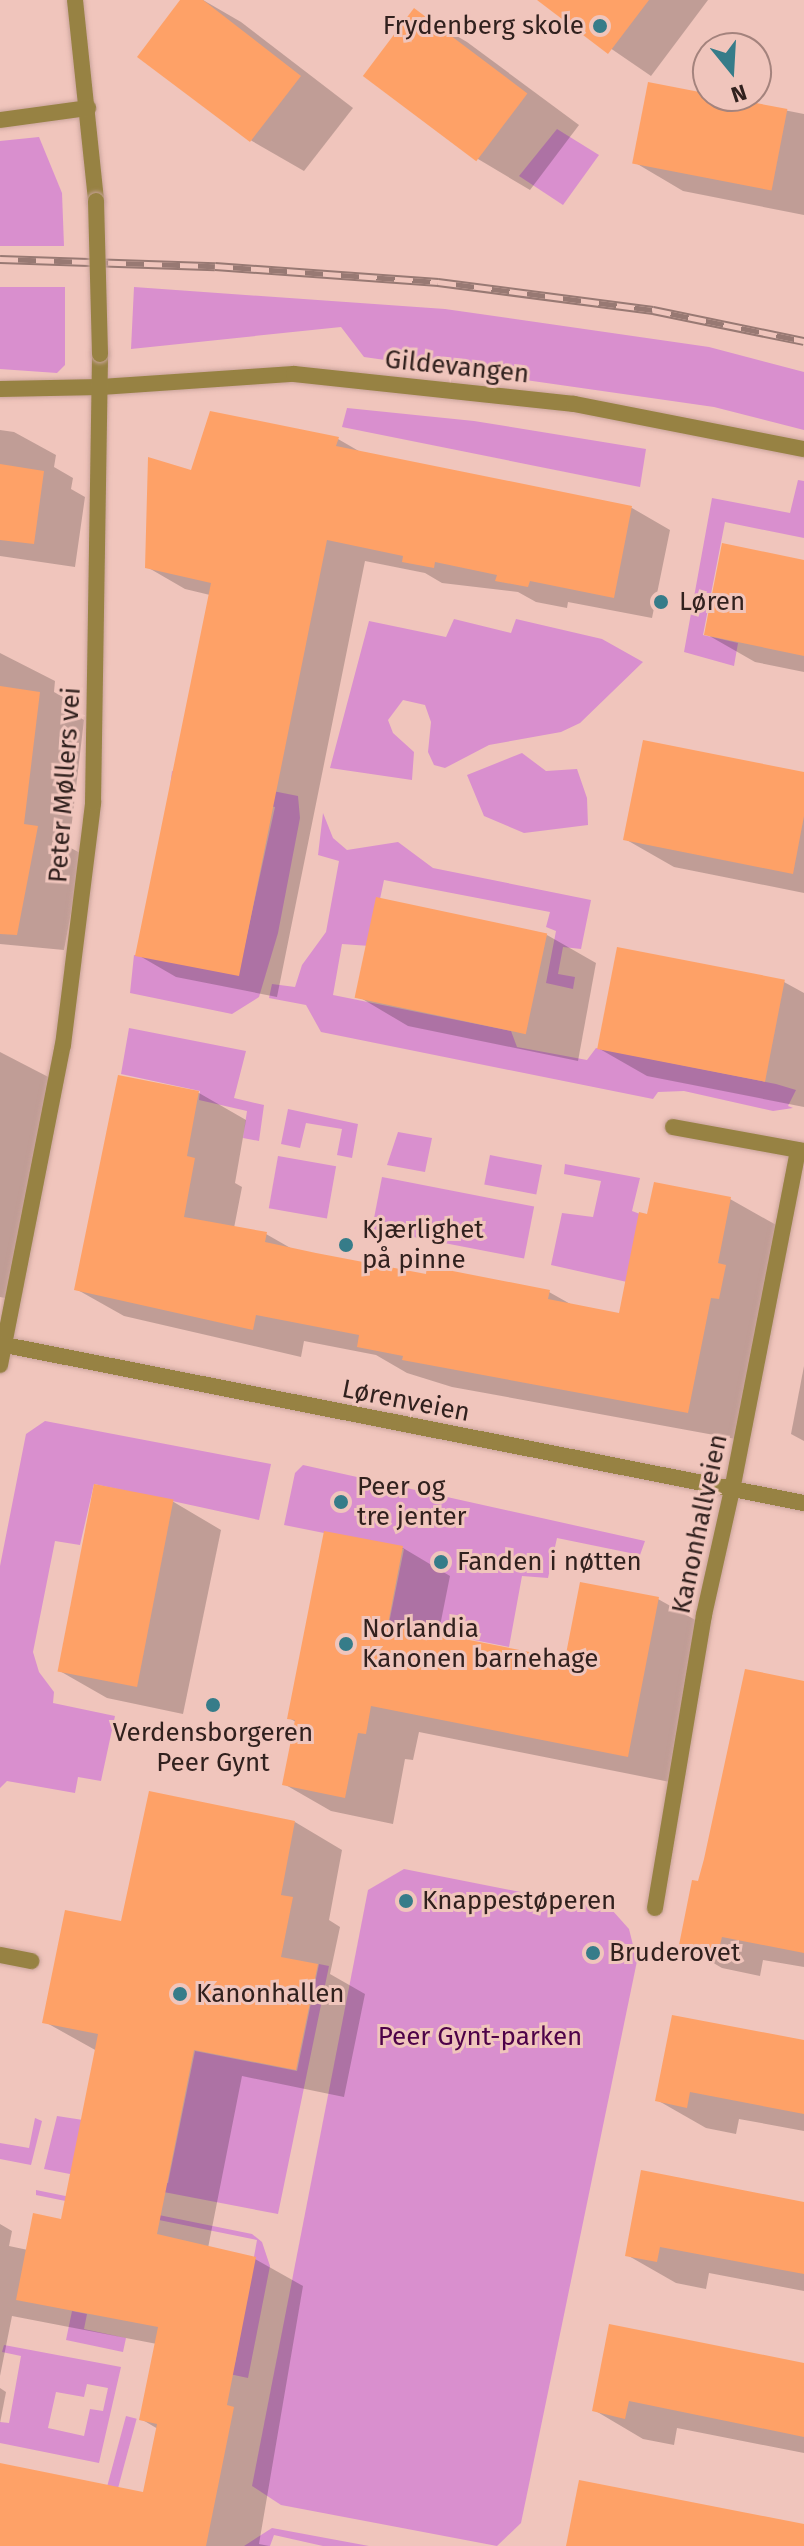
<!DOCTYPE html>
<html>
<head>
<meta charset="utf-8">
<style>
  body { margin:0 }
  #map { position:relative; width:804px; height:2546px; overflow:hidden; background:#f0c5bc; font-family:"Fira Sans",sans-serif }
  div>[style] { position:absolute }
  .green>* { inset:0; background:#d98fce; transform-origin:0 0 }
  .shadow>* { inset:0; background:#0003 }
  .building>* { inset:0; background:#fea167; transform-origin:0 0 }
  .roads { filter:drop-shadow(0 0 2px #caa49c) drop-shadow(0 0 2px #caa49c) }
  .service>* { height:16px; margin:-8px; padding:0 8px; transform-origin:8px; border-radius:8px; background:#978243 }
  .minor>* { height:16px; margin:-8px; padding:0 8px; transform-origin:8px; border-radius:8px; background:#978243 }
  .tertiary>* { height:16px; margin:-8px; padding:0 8px; transform-origin:8px; border-radius:8px; background:#978243 }
  .rail>* { height:9px; margin-top:-4.5px; transform-origin:0; background:repeating-linear-gradient(90deg,#f0c5bc 0 18px,#987973 0 36px); box-sizing:border-box; border-block:2px solid #987973 }
  .bridges { filter:drop-shadow(0 0 2px #caa49c) drop-shadow(0 0 2px #caa49c) }
  .minor-bridge>* { height:16px; margin:-8px; padding:0 8px; transform-origin:8px; border-radius:8px; background:#978243 }
  .dots>* { width:22px; height:22px; translate:-50% -50%; box-sizing:border-box; border:4px solid #f0c5bc; border-radius:50% }
  span { translate:-50% -50%; white-space:nowrap; text-align:center; line-height:1.15; -webkit-text-stroke:6px #f0c5bc; paint-order:stroke }
  .poi-label { font-size:26px; color:#31211e }
  .right { translate:-100% -50%; text-align:right }
  .left { translate:0 -50%; text-align:left }
  .street-label { font-size:26px; color:#31211e }
  .park-label { font-size:26px; color:#4e0248 }
  .north { position:absolute; left:692px; top:32px; width:80px; height:80px; box-sizing:border-box; background:#f0c5bc; border:2px solid #a4837d; border-radius:50%; rotate:162deg; font-size:22px; font-weight:700; line-height:32px; text-align:center; color:#31211e }
  .north::after { content:''; display:block; margin:auto; width:28px; height:36px; background:#367c89; clip-path:polygon(50% 0,100% 100%,50% 72%,0 100%) }
</style>
</head>
<body>
<div id="map">
  <div class="green">
    <div style="clip-path:polygon(557px 129px,599px 155px,563px 205px,519px 176px)"></div>
    <div style="clip-path:polygon(39px 137px,62px 193px,64px 246px,0 246px,0 141px)"></div>
    <div style="clip-path:polygon(0 287px,65px 287px,65px 365px,57px 373px,0 369px)"></div>
    <div style="clip-path:polygon(134px 287px,445px 309px,709px 347px,804px 372px,804px 430px,714px 407px,364px 357px,341px 327px,131px 349px)"></div>
    <div style="clip-path:polygon(347px 408px,474px 421px,646px 449px,640px 487px,342px 427px)"></div>
    <div style="clip-path:polygon(798px 480px,804px 481px,804px 538px,725px 522px,703px 635px,738px 643px,734px 666px,684px 652px,712px 498px,790px 513px)"></div>
    <div style="clip-path:polygon(454px 619px,511px 633px,516px 619px,602px 639px,643px 662px,580px 723px,561px 732px,489px 745px,445px 768px,434px 765px,428px 752px,431px 722px,425px 705px,403px 700px,388px 720px,393px 733px,414px 752px,412px 780px,330px 768px,369px 621px,446px 637px)"></div>
    <div style="clip-path:polygon(522px 753px,546px 771px,577px 769px,587px 798px,588px 825px,524px 833px,484px 816px,467px 775px)"></div>
    <div style="clip-path:polygon(172px 771px,298px 796px,300px 818px,278px 933px,259px 997px,232px 1014px,130px 993px,134px 955px,239px 971px,275px 807px,170px 787px)"></div>
    <div style="clip-path:polygon(323px 813px,333px 838px,347px 850px,398px 842px,433px 868px,591px 900px,581px 949px,563px 947px,558px 974px,575px 977px,573px 989px,546px 983px,556px 931px,546px 927px,550px 912px,384px 880px,370px 946px,342px 944px,333px 995px,511px 1031px,517px 1047px,587px 1060px,596px 1048px,776px 1084px,796px 1090px,788px 1106px,793px 1108px,773px 1111px,684px 1091px,658px 1092px,653px 1099px,321px 1032px,306px 1005px,269px 998px,272px 984px,295px 987px,302px 965px,326px 932px,339px 861px,318px 855px)"></div>
    <div style="clip-path:polygon(129px 1028px,246px 1051px,234px 1098px,264px 1105px,259px 1141px,243px 1138px,247px 1111px,199px 1100px,200px 1091px,121px 1074px)"></div>
    <div style="clip-path:polygon(288px 1109px,358px 1124px,352px 1158px,337px 1155px,342px 1129px,306px 1123px,300px 1148px,281px 1144px)"></div>
    <div style="clip-path:polygon(398px 1132px,432px 1138px,425px 1172px,387px 1165px)"></div>
    <div style="left:490px;top:1155px;width:53px;height:30px;rotate:11deg"></div>
    <div style="left:278px;top:1156px;width:59px;height:53px;rotate:10deg"></div>
    <div style="clip-path:polygon(565px 1164px,640px 1178px,632px 1211px,640px 1214px,627px 1282px,551px 1265px,562px 1213px,593px 1217px,601px 1181px,564px 1174px)"></div>
    <div style="left:382px;top:1177px;width:155px;height:53px;rotate:11deg"></div>
    <div style="clip-path:polygon(45px 1421px,271px 1464px,259px 1520px,94px 1484px,80px 1545px,55px 1541px,33px 1652px,39px 1672px,54px 1692px,53px 1703px,115px 1716px,101px 1781px,78px 1777px,75px 1793px,7px 1781px,0 1788px,0 1566px,26px 1434px)"></div>
    <div style="clip-path:polygon(303px 1465px,645px 1541px,640px 1555px,557px 1538px,548px 1578px,522px 1576px,509px 1647px,389px 1623px,404px 1549px,284px 1525px,295px 1473px)"></div>
    <div style="clip-path:polygon(404px 1869px,612px 1910px,629px 1929px,637px 1961px,521px 2523px,497px 2546px,281px 2505px,252px 2486px,368px 1890px)"></div>
    <div style="clip-path:polygon(319px 1964px,329px 1966px,278px 2214px,44px 2169px,57px 2116px,83px 2120px,75px 2164px,168px 2183px,195px 2051px,297px 2071px)"></div>
    <div style="clip-path:polygon(35px 2118px,42px 2121px,31px 2165px,0 2159px,0 2143px,29px 2148px)"></div>
    <div style="clip-path:polygon(36px 2190px,252px 2234px,262px 2242px,270px 2266px,248px 2378px,201px 2368px,235px 2363px,257px 2240px,36px 2195px)"></div>
    <div style="clip-path:polygon(72px 2311px,87px 2314px,84px 2329px,126px 2338px,123px 2352px,66px 2340px)"></div>
    <div style="clip-path:polygon(evenodd,4px 2345px,121px 2367px,99px 2463px,0 2443px,0 2422px,9px 2423px,21px 2356px,2px 2352px,4px 2345px,87px 2384px,108px 2388px,103px 2411px,90px 2409px,84px 2436px,48px 2428px,56px 2392px,84px 2397px,87px 2384px)"></div>
    <div style="left:126px;top:2416px;width:11px;height:97px;rotate:15deg"></div>
    <div style="clip-path:polygon(272px 2528px,369px 2546px,323px 2546px,274px 2535px,270px 2546px,244px 2546px)"></div>
  </div>
  <div class="shadow">
    <div style="clip-path:polygon(182px 0,203px 0,241px 22px,353px 108px,304px 171px,252px 141px,140px 56px)"></div>
    <div style="clip-path:polygon(540px 0,708px 0,651px 76px)"></div>
    <div style="clip-path:polygon(414px 11px,467px 42px,579px 125px,530px 190px,478px 159px,366px 75px)"></div>
    <div style="clip-path:polygon(711px 96px,804px 114px,804px 215px,683px 191px,634px 162px)"></div>
    <div style="clip-path:polygon(0 430px,14px 432px,56px 455px,54px 467px,73px 478px,71px 489px,85px 497px,75px 567px,0 556px)"></div>
    <div style="clip-path:polygon(338px 439px,364px 454px,632px 508px,670px 530px,652px 618px,568px 602px,567px 608px,536px 602px,518px 592px,442px 583px,425px 573px,365px 561px,277px 997px,176px 977px,138px 955px,210px 595px,185px 589px,147px 567px,192px 472px)"></div>
    <div style="clip-path:polygon(804px 562px,804px 672px,755px 662px,706px 634px)"></div>
    <div style="clip-path:polygon(0 653px,55px 681px,54px 692px,72px 702px,70px 712px,84px 720px,69px 847px,82px 854px,64px 950px,0 944px)"></div>
    <div style="clip-path:polygon(804px 774px,804px 893px,674px 867px,625px 839px)"></div>
    <div style="clip-path:polygon(547px 935px,596px 963px,578px 1061px,408px 1026px,359px 997px)"></div>
    <div style="clip-path:polygon(784px 982px,804px 993px,804px 1107px,647px 1076px,598px 1048px)"></div>
    <div style="clip-path:polygon(0 1052px,58px 1082px,16px 1300px,0 1297px)"></div>
    <div style="clip-path:polygon(120px 1077px,199px 1093px,246px 1120px,235px 1183px,242px 1187px,234px 1228px,266px 1234px,294px 1250px,427px 1277px,549px 1292px,574px 1306px,620px 1316px,648px 1216px,730px 1199px,778px 1226px,736px 1439px,452px 1387px,407px 1373px,376px 1355px,304px 1341px,301px 1357px,124px 1316px,76px 1289px)"></div>
    <div style="clip-path:polygon(804px 1366px,804px 1441px,791px 1434px)"></div>
    <div style="clip-path:polygon(172px 1501px,221px 1530px,183px 1714px,107px 1698px,58px 1670px)"></div>
    <div style="clip-path:polygon(326px 1533px,403px 1548px,450px 1576px,438px 1636px,567px 1661px,658px 1599px,706px 1626px,675px 1783px,419px 1732px,413px 1760px,405px 1759px,393px 1824px,331px 1811px,284px 1784px,296px 1722px,289px 1718px)"></div>
    <div style="clip-path:polygon(804px 1683px,804px 1967px,763px 1960px,760px 1976px,722px 1968px,681px 1944px,699px 1884px)"></div>
    <div style="clip-path:polygon(295px 1822px,342px 1850px,329px 1920px,340px 1927px,330px 1974px,365px 1994px,344px 2097px,242px 2076px,208px 2248px,255px 2259px,303px 2286px,259px 2544px,269px 2546px,0 2546px,0 2465px,145px 2495px,158px 2429px,141px 2419px,157px 2344px,12px 2316px,0 2376px,0 2224px,12px 2231px,9px 2246px,28px 2250px,62px 2221px,97px 2051px,45px 2022px,122px 1923px)"></div>
    <div style="clip-path:polygon(804px 2043px,804px 2131px,739px 2119px,736px 2134px,706px 2128px,657px 2100px)"></div>
    <div style="clip-path:polygon(804px 2205px,804px 2291px,709px 2273px,706px 2289px,676px 2283px,627px 2255px)"></div>
    <div style="clip-path:polygon(611px 2326px,804px 2365px,804px 2453px,677px 2428px,674px 2445px,643px 2439px,594px 2410px)"></div>
    <div style="clip-path:polygon(0 2388px,6px 2392px,0 2423px)"></div>
  </div>
  <div class="building">
    <div style="clip-path:polygon(180px 0,203px 0,301px 76px,250px 142px,137px 57px)"></div>
    <div style="clip-path:polygon(537px 0,649px 0,608px 54px)"></div>
    <div style="left:414px;top:8px;width:142px;height:85px;rotate:37deg"></div>
    <div style="left:648px;top:82px;width:142px;height:83px;rotate:11deg"></div>
    <div style="clip-path:polygon(210px 411px,339px 437px,336px 446px,632px 506px,614px 598px,530px 581px,528px 587px,495px 581px,497px 575px,435px 562px,434px 568px,402px 562px,403px 556px,327px 540px,239px 976px,135px 956px,211px 583px,145px 568px,148px 457px,191px 470px)"></div>
    <div style="clip-path:polygon(0 464px,44px 471px,34px 544px,0 540px)"></div>
    <div style="clip-path:polygon(722px 543px,804px 560px,804px 656px,704px 635px)"></div>
    <div style="clip-path:polygon(0 686px,40px 692px,24px 824px,38px 826px,17px 935px,0 934px)"></div>
    <div style="clip-path:polygon(643px 740px,804px 772px,804px 816px,793px 874px,623px 840px)"></div>
    <div style="left:376px;top:897px;width:175px;height:103px;rotate:12deg"></div>
    <div style="left:617px;top:947px;width:171px;height:104px;rotate:11deg"></div>
    <div style="clip-path:polygon(118px 1075px,199px 1091px,187px 1156px,195px 1158px,184px 1217px,267px 1232px,265px 1242px,316px 1253px,426px 1274px,427px 1266px,550px 1290px,548px 1299px,619px 1313px,639px 1212px,647px 1214px,654px 1182px,731px 1197px,718px 1263px,726px 1265px,719px 1299px,711px 1298px,688px 1413px,402px 1360px,403px 1356px,357px 1347px,359px 1335px,256px 1315px,253px 1330px,74px 1290px)"></div>
    <div style="left:94px;top:1484px;width:81px;height:191px;rotate:11deg"></div>
    <div style="clip-path:polygon(324px 1531px,403px 1546px,388px 1624px,565px 1659px,580px 1582px,659px 1597px,628px 1757px,371px 1706px,366px 1734px,358px 1733px,345px 1798px,282px 1785px,295px 1720px,287px 1719px)"></div>
    <div style="clip-path:polygon(745px 1669px,804px 1681px,804px 1953px,722px 1937px,718px 1953px,679px 1945px,692px 1880px,698px 1881px,704px 1859px)"></div>
    <div style="clip-path:polygon(149px 1791px,295px 1821px,281px 1895px,293px 1897px,281px 1957px,318px 1964px,296px 2070px,194px 2050px,157px 2234px,256px 2257px,227px 2405px,234px 2407px,206px 2546px,0 2546px,0 2463px,143px 2492px,157px 2424px,139px 2420px,158px 2327px,16px 2300px,33px 2213px,61px 2219px,98px 2034px,42px 2023px,65px 1910px,121px 1921px)"></div>
    <div style="clip-path:polygon(672px 2015px,804px 2040px,804px 2114px,690px 2092px,687px 2108px,655px 2101px)"></div>
    <div style="clip-path:polygon(641px 2170px,804px 2202px,804px 2274px,660px 2247px,657px 2262px,625px 2256px)"></div>
    <div style="clip-path:polygon(609px 2324px,804px 2363px,804px 2437px,629px 2401px,625px 2419px,592px 2411px)"></div>
    <div style="clip-path:polygon(579px 2480px,804px 2524px,804px 2546px,566px 2546px)"></div>
  </div>
  <div class="roads">
    <div class="service">
      <div style="left:0;top:389px;width:101px;rotate:-1.1deg"></div>
      <div style="left:655px;top:1908px;width:297px;rotate:-80.5deg"></div>
      <div style="left:704px;top:1615px;width:128px;rotate:-77.4deg"></div>
      <div style="left:0;top:1955px;width:32px;rotate:11deg"></div>
    </div>
    <div class="minor">
      <div style="left:75px;top:0;width:202px;rotate:84deg"></div>
      <div style="left:0;top:120px;width:89px;rotate:-7.8deg"></div>
      <div style="left:101px;top:387px;width:193px;rotate:-3.9deg"></div>
      <div style="left:294px;top:374px;width:282px;rotate:6.1deg"></div>
      <div style="left:574px;top:404px;width:234px;rotate:11.1deg"></div>
      <div style="left:673px;top:1127px;width:133px;rotate:10.4deg"></div>
      <div style="left:0;top:1365px;width:326px;rotate:-78.9deg"></div>
      <div style="left:63px;top:1045px;width:244px;rotate:-82.9deg"></div>
      <div style="left:93px;top:803px;width:449px;rotate:-89.1deg"></div>
      <div style="left:732px;top:1490px;width:346px;rotate:-79deg"></div>
    </div>
    <div class="tertiary">
      <div style="left:0;top:1344px;width:820px;rotate:11.19deg"></div>
    </div>
  </div>
  <div class="rail">
    <div style="left:0;top:259px;width:215px;rotate:1.9deg"></div>
    <div style="left:215px;top:266px;width:224px;rotate:4.1deg"></div>
    <div style="left:438px;top:282px;width:217px;rotate:7.4deg"></div>
    <div style="left:653px;top:310px;width:154px;rotate:11.6deg"></div>
  </div>
  <div class="bridges">
    <div class="minor-bridge">
      <div style="left:96px;top:201px;width:153px;rotate:88.5deg"></div>
    </div>
  </div>
  <div class="dots">
    <div style="left:600px;top:26px;background:#367c89"></div>
    <div style="left:661px;top:602px;background:#367c89"></div>
    <div style="left:346px;top:1245px;background:#367c89"></div>
    <div style="left:341px;top:1502px;background:#367c89"></div>
    <div style="left:441px;top:1562px;background:#367c89"></div>
    <div style="left:346px;top:1644px;background:#367c89"></div>
    <div style="left:213px;top:1705px;background:#367c89"></div>
    <div style="left:406px;top:1901px;background:#367c89"></div>
    <div style="left:593px;top:1953px;background:#367c89"></div>
    <div style="left:180px;top:1994px;background:#367c89"></div>
  </div>
  <div class="poi-label">
    <span class="right" style="left:584px;top:26px">Frydenberg skole</span>
    <span class="left" style="left:679px;top:602px">Løren</span>
    <span class="left" style="left:362px;top:1245px">Kjærlighet<br>på pinne</span>
    <span class="left" style="left:357px;top:1502px">Peer og<br>tre jenter</span>
    <span class="left" style="left:457px;top:1562px">Fanden i nøtten</span>
    <span class="left" style="left:362px;top:1644px">Norlandia<br>Kanonen barnehage</span>
    <span style="left:213px;top:1748px">Verdensborgeren<br>Peer Gynt</span>
    <span class="left" style="left:422px;top:1901px">Knappestøperen</span>
    <span class="left" style="left:609px;top:1953px">Bruderovet</span>
    <span class="left" style="left:196px;top:1994px">Kanonhallen</span>
  </div>
  <div class="street-label">
    <span style="left:457px;top:367px;rotate:6deg">Gildevangen</span>
    <span style="left:65px;top:785px;rotate:-86deg">Peter Møllers vei</span>
    <span style="left:406px;top:1401px;rotate:11deg">Lørenveien</span>
    <span style="left:700px;top:1524px;rotate:-78deg">Kanonhallveien</span>
  </div>
  <div class="park-label">
    <span style="left:480px;top:2037px">Peer Gynt-parken</span>
  </div>
  <div class="north">N</div>
</div>
</body>
</html>
